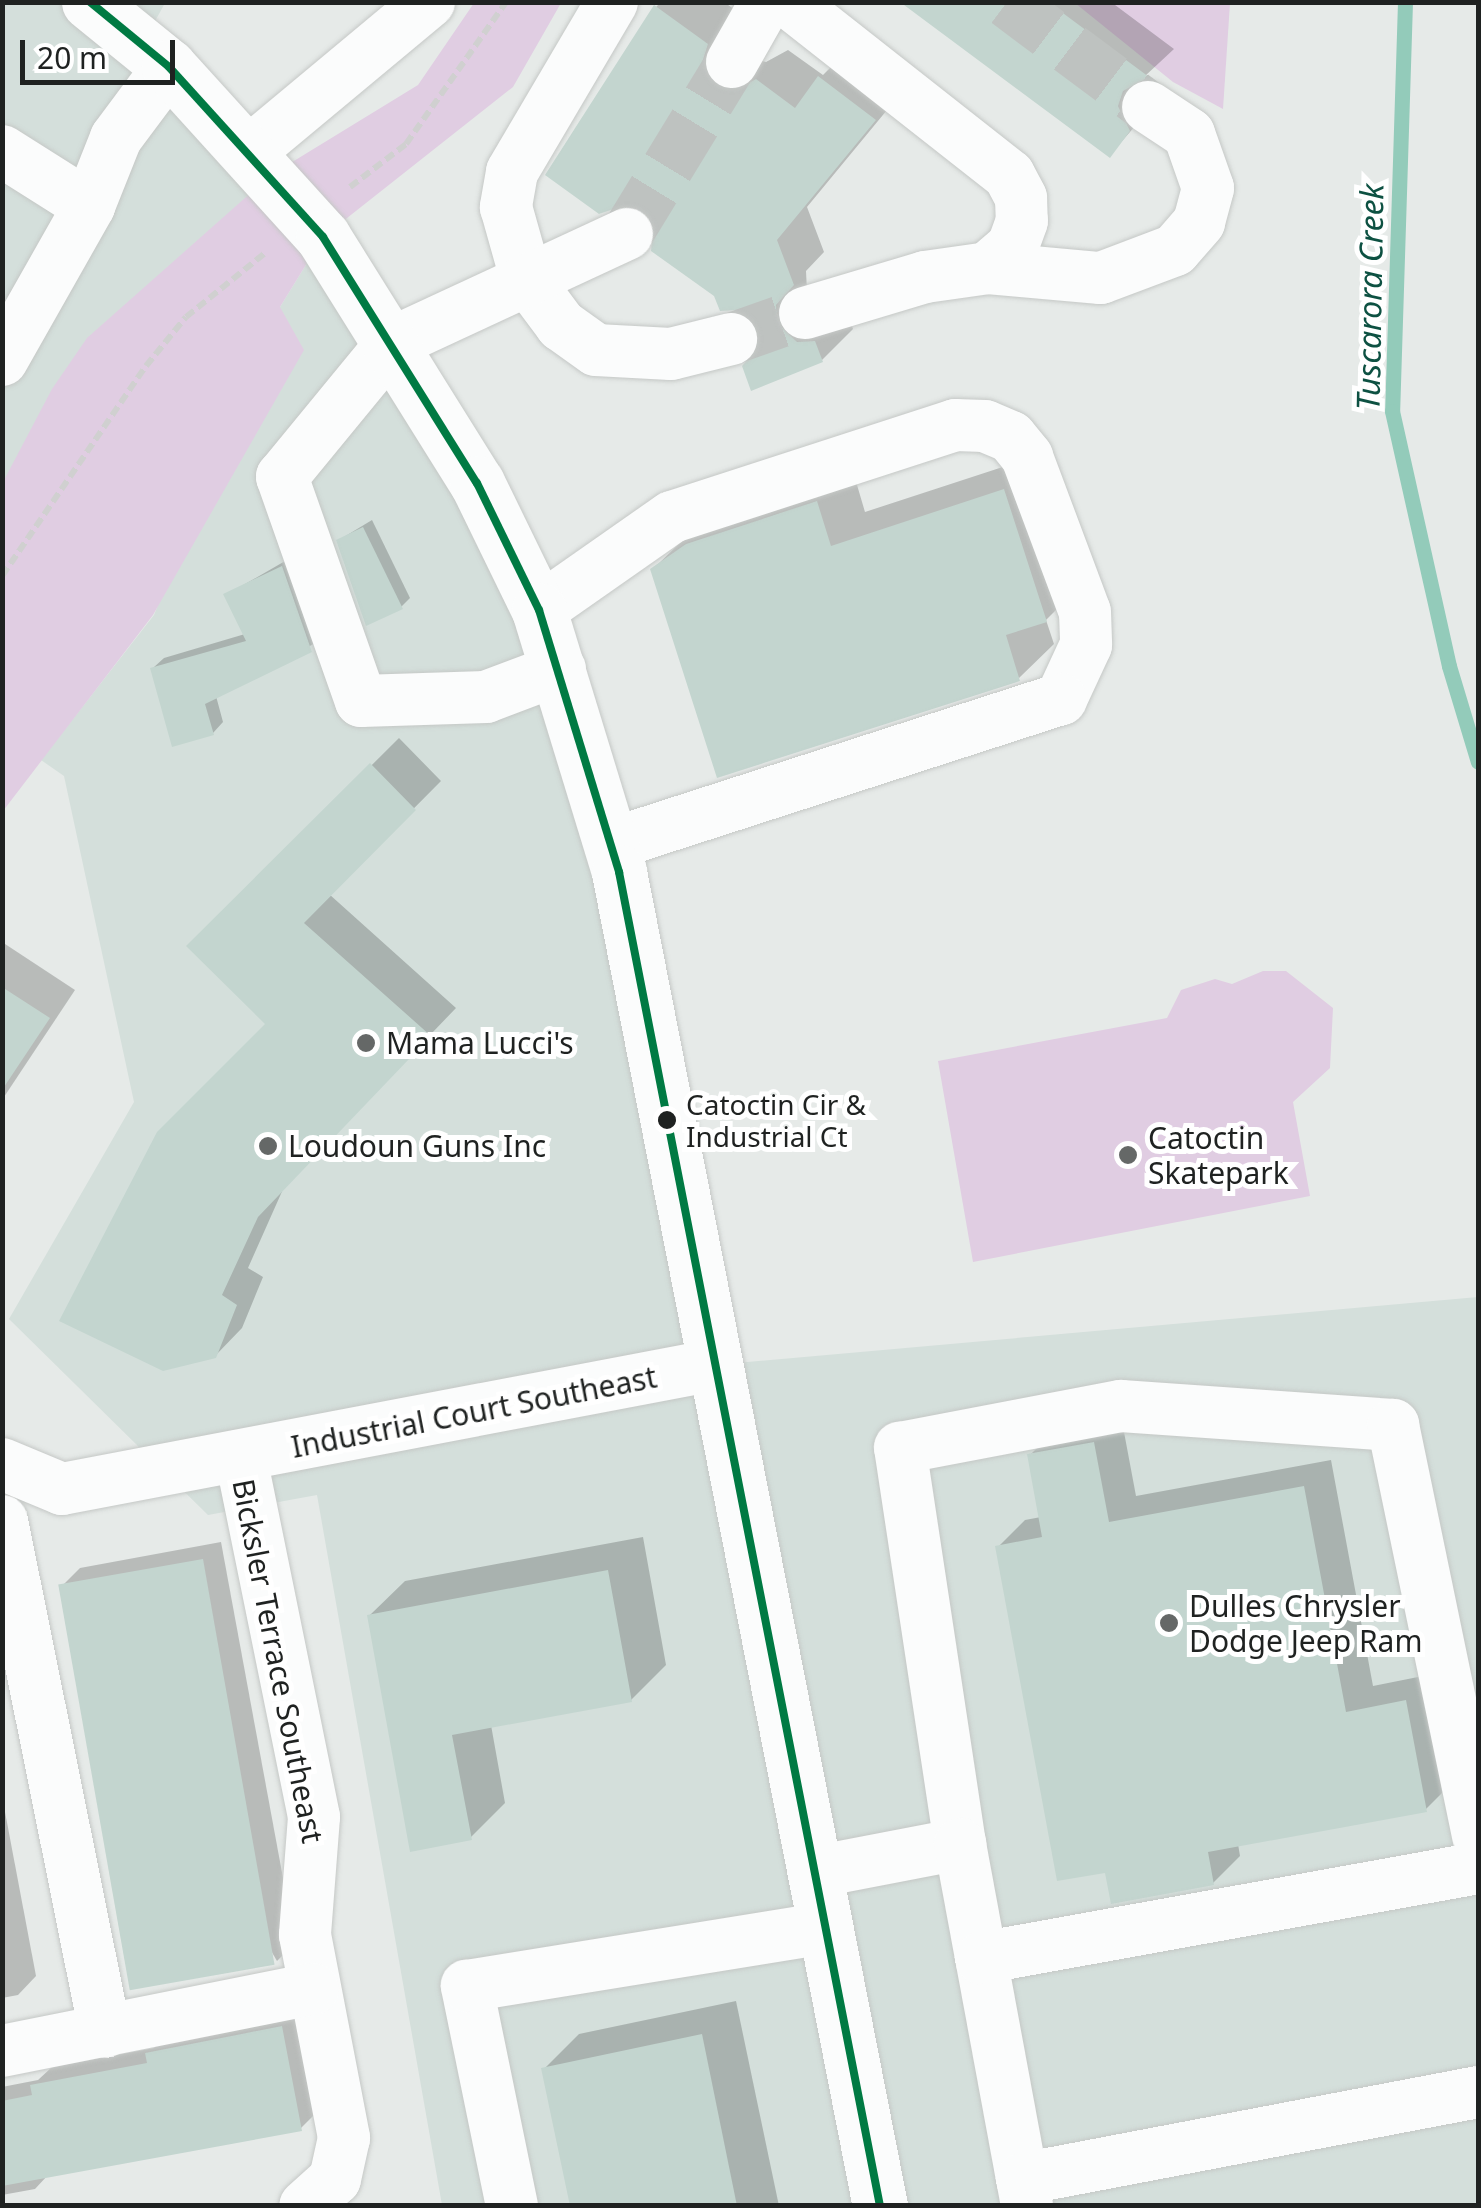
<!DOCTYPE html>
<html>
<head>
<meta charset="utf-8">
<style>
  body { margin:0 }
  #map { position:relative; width:1481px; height:2208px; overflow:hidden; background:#e6eae8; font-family:"Noto Sans",sans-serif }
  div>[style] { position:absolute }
  .built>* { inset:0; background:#d4dfdb }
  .green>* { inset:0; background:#e0cde2 }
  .shadow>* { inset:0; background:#0003 }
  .stream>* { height:15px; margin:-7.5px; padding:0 7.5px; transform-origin:7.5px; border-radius:7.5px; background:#93cbba }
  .building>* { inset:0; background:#c3d5cf; transform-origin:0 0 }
  .minor-tunnel>* { height:52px; margin-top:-26px; transform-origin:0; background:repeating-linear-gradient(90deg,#bec2c0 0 52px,transparent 0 78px) }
  .path>* { height:6px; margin-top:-3px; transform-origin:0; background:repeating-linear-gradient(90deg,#d0d0d0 0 10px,transparent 0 15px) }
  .roads { filter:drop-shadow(0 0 2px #c5c8c6) drop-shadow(0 0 2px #c5c8c6) }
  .minor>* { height:52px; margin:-26px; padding:0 26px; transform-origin:26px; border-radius:26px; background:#fbfcfc }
  .major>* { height:55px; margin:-27.5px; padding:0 27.5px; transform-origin:27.5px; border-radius:27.5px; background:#fbfcfc }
  .bus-1>* { height:8px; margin:-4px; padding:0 4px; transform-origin:4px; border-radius:4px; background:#007a43 }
  .dots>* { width:28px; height:28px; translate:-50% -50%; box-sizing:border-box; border:5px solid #fff; border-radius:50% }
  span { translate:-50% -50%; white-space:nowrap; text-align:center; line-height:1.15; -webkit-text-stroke:10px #fff; paint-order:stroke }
  .bus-label { font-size:28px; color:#1f2221 }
  .left { translate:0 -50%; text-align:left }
  .poi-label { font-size:30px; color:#1f2221 }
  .street-label { font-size:30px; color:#1f2221 }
  .water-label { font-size:32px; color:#0d5142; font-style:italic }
  .frame { position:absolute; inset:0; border:5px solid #1f2221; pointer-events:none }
  .scale { position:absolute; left:20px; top:40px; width:155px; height:45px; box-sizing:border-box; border:5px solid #1f2221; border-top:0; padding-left:12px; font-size:30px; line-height:35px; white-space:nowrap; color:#1f2221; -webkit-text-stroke:8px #fff; paint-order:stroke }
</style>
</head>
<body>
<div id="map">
  <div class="built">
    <div style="clip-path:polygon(3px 3px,165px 3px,142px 45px,271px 175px,3px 483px)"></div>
    <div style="clip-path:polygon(323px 237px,539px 610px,714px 1365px,1478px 1297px,1478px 2205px,442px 2205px,317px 1495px,208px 1515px,9px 1319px,134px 1102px,64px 776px,41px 760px,154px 615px,280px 307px)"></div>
  </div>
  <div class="green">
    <div style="clip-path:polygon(474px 3px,561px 3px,513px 87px,323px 237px,280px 307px,304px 350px,153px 615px,3px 811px,3px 482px,52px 389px,87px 338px,271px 175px,418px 85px)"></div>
    <div style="clip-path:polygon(1075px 3px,1230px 3px,1223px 109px,1173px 82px)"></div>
    <div style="clip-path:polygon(1263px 971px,1286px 971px,1333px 1008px,1330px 1068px,1293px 1102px,1310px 1196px,973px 1262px,938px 1061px,1167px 1018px,1181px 990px,1215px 979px,1232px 984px)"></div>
  </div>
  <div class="shadow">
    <div style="clip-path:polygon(661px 2px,724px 2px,738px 12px,748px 57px,766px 62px,788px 50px,823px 75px,851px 47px,906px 87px,807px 207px,824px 252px,806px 271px,807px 291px,846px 311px,853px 329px,822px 360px,763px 347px,656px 7px)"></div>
    <div style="clip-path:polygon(908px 2px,1111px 2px,1174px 49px,1145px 76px,1156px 102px,1110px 155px)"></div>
    <div style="clip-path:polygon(1039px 455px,1081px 585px,1046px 620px,1054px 644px,1019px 678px,652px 570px,688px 535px,852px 468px,865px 512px)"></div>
    <div style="clip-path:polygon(372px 520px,410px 598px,401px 607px,339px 540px)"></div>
    <div style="clip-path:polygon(292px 557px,321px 640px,216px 696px,223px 722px,213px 733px,153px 668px,164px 658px,245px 634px,226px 595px)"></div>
    <div style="clip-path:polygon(399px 738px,441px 781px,329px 894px,456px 1008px,284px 1187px,248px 1268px,263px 1277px,242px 1328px,215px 1356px,164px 1368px,268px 1024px,190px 946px)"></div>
    <div style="clip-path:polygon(2px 942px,75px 990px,2px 1100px)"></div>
    <div style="clip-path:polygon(1121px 1416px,1136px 1496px,1331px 1460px,1373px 1686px,1433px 1674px,1453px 1782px,1426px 1809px,1238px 1844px,1240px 1856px,1213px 1883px,1107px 1870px,998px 1547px,1025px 1520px,1041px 1517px,1030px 1455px,1057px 1428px)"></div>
    <div style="clip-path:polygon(643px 1537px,666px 1665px,631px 1700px,491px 1725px,505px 1803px,470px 1838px,370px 1615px,405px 1581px)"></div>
    <div style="clip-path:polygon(221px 1542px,295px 1943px,277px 1961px,61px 1587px,80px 1568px)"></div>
    <div style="clip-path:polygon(2px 1796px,36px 1976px,18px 1995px,2px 1998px)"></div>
    <div style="clip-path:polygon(736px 2001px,779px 2206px,573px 2206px,544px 2069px,579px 2034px)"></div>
    <div style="clip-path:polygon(300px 2009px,319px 2110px,300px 2129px,48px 2175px,35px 2189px,2px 2195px,2px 2087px,38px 2080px,52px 2067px,154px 2048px,167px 2035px)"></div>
  </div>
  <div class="stream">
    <div style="left:1405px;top:2px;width:409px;rotate:91.8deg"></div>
    <div style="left:1392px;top:411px;width:261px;rotate:77.4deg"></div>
    <div style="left:1449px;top:666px;width:100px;rotate:73.2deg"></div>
  </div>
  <div class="building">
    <div style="clip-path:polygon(900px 2px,1048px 2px,1149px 77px,1123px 91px,1118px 106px,1130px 131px,1110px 158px)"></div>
    <div style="clip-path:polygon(654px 5px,708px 44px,702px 63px,718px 88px,733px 92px,756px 79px,795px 108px,818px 76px,876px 120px,777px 240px,794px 285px,776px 305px,777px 323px,797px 342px,815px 341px,823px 362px,751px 391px,742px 366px,760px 346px,753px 319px,738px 310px,720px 311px,714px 296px,651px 251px,654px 222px,643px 209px,629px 204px,599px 214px,545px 175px)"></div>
    <div style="clip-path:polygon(1004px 489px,1047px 622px,1006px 635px,1020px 681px,717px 778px,650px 569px,686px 544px,817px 501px,831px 546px)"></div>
    <div style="clip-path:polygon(363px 527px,403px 609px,366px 626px,336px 540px)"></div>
    <div style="clip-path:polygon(282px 566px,312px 652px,205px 704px,214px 735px,172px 747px,150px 668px,246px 641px,223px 594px)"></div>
    <div style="clip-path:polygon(370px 763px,416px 810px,304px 923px,431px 1036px,258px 1217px,222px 1295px,237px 1305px,216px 1358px,163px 1371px,59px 1321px,157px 1132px,265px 1024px,186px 946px)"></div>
    <div style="clip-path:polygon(2px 987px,50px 1018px,2px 1090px)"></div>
    <div style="clip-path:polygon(1094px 1442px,1109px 1522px,1304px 1486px,1346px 1712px,1406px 1700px,1427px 1812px,1208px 1852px,1214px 1885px,1111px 1904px,1105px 1873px,1057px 1881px,995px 1546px,1042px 1537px,1027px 1454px)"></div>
    <div style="left:203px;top:1559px;width:412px;height:147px;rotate:80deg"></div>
    <div style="clip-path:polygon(608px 1570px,632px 1702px,452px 1735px,472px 1840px,410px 1852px,367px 1615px)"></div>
    <div style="clip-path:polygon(282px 2026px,302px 2131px,2px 2186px,2px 2101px,32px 2095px,30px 2085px,147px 2063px,145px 2053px)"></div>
    <div style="clip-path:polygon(702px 2034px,737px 2206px,570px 2206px,541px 2068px)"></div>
  </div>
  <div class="minor-tunnel">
    <div style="left:1007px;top:2px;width:176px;rotate:36.7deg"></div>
    <div style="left:627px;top:234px;width:202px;rotate:-58.6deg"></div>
    <div style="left:731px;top:339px;width:78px;rotate:-19.4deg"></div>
  </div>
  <div class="path">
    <div style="left:350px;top:187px;width:71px;rotate:-37.5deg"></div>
    <div style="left:406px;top:144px;width:174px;rotate:-54.8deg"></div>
    <div style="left:2px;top:576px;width:255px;rotate:-55.6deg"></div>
    <div style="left:146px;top:366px;width:63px;rotate:-50.8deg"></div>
    <div style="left:186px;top:317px;width:102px;rotate:-39deg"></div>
  </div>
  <div class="roads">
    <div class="minor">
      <div style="left:612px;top:2px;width:197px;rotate:120.5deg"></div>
      <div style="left:512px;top:172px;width:36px;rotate:100deg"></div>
      <div style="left:506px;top:207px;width:74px;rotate:74.3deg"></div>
      <div style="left:526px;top:278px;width:59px;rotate:53.3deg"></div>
      <div style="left:561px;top:325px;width:43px;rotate:35.5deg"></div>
      <div style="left:596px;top:350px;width:75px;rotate:3.1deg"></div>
      <div style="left:671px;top:354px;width:62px;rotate:-14deg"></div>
      <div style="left:789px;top:2px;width:280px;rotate:38.2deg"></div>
      <div style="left:1009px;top:175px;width:26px;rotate:62deg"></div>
      <div style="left:1021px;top:198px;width:23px;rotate:88deg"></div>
      <div style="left:1022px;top:221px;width:27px;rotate:110deg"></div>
      <div style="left:1013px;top:246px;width:33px;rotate:139deg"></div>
      <div style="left:732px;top:62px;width:69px;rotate:-60.5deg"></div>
      <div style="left:2px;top:151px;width:103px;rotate:32.3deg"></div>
      <div style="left:89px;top:206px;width:73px;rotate:-68.3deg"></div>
      <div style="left:116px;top:138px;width:89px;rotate:-53.3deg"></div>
      <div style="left:250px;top:151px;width:233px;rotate:-39.8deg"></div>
      <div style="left:805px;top:313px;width:125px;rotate:-16.7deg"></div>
      <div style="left:925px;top:277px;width:64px;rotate:-8.1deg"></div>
      <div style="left:988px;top:268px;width:113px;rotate:5.1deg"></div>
      <div style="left:1101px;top:278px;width:79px;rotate:-20.7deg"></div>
      <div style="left:1175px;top:250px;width:37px;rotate:-49deg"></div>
      <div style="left:1199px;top:222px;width:35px;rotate:-75deg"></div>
      <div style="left:1208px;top:188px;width:57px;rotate:-109.4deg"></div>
      <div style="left:1189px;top:134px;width:49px;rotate:-146.6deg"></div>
      <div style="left:2px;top:360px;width:177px;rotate:-60.5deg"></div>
      <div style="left:539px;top:610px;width:162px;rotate:-35deg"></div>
      <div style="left:672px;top:517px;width:298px;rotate:-18deg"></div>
      <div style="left:955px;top:425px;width:30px;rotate:2deg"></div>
      <div style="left:985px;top:426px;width:28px;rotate:23deg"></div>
      <div style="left:1011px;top:437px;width:26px;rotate:51deg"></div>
      <div style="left:1027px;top:457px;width:165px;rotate:69.5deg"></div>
      <div style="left:1085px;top:612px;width:33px;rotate:88deg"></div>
      <div style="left:1086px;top:645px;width:60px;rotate:114.8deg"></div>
      <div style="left:1061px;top:699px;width:473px;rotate:162.1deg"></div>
      <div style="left:560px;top:669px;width:79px;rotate:159.3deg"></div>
      <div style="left:486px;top:697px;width:125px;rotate:178.2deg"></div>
      <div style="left:361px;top:701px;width:238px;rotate:-109.4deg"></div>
      <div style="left:282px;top:477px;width:173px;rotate:-50.6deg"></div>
      <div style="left:392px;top:343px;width:259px;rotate:-24.9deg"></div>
      <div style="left:241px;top:1458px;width:366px;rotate:78.5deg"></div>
      <div style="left:314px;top:1817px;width:118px;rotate:94.4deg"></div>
      <div style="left:305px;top:1935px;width:207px;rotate:79.1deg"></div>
      <div style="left:344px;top:2138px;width:42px;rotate:102.4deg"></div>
      <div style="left:335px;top:2179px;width:40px;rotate:138deg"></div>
      <div style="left:2px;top:1464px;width:65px;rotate:22.6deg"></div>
      <div style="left:62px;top:1489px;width:664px;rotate:-10.77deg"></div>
      <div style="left:2px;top:1521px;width:521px;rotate:78.6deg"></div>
      <div style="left:960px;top:1844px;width:401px;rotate:-98.6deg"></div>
      <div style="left:900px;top:1448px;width:225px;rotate:-10.8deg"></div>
      <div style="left:1121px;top:1406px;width:273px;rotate:4deg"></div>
      <div style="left:1393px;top:1425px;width:420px;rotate:78.3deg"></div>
      <div style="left:814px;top:1872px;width:149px;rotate:-10.9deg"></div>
      <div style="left:960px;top:1844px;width:368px;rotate:79.5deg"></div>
      <div style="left:981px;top:1958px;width:505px;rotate:-10.26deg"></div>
      <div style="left:2px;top:2051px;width:317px;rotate:-11.3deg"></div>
      <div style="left:1022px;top:2179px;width:464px;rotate:-10.8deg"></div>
      <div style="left:512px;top:2206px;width:225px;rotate:-101.6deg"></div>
      <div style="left:467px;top:1986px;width:363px;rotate:-9.2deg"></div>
    </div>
    <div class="major">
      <div style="left:89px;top:2px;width:103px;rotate:39.1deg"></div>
      <div style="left:169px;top:67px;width:229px;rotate:47.8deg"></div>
      <div style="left:323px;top:237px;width:290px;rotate:58deg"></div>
      <div style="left:477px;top:483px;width:141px;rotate:64deg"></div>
      <div style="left:539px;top:610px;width:274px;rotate:73deg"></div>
      <div style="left:619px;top:872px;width:1359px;rotate:78.93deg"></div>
    </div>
  </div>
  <div class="bus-1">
    <div style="left:90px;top:2px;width:102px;rotate:39.4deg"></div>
    <div style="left:169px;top:67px;width:229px;rotate:47.8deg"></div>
    <div style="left:323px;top:237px;width:290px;rotate:58deg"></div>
    <div style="left:477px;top:483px;width:141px;rotate:64deg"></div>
    <div style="left:539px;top:610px;width:274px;rotate:73deg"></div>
    <div style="left:619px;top:872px;width:1359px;rotate:78.93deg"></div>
  </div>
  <div class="dots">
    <div style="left:366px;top:1043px;background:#656867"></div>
    <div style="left:667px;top:1120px;background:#1f2221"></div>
    <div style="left:268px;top:1146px;background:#656867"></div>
    <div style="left:1128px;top:1155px;background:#656867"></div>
    <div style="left:1169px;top:1623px;background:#656867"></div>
  </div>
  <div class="bus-label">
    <span class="left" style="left:686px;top:1120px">Catoctin Cir &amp;<br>Industrial Ct</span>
  </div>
  <div class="poi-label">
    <span class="left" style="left:386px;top:1043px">Mama Lucci's</span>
    <span class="left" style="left:1148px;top:1155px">Catoctin<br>Skatepark</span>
    <span class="left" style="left:288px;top:1146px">Loudoun Guns Inc</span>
    <span class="left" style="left:1189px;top:1623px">Dulles Chrysler<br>Dodge Jeep Ram</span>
  </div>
  <div class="street-label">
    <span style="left:474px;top:1412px;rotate:-11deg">Industrial Court Southeast</span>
    <span style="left:278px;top:1661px;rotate:79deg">Bicksler Terrace Southeast</span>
  </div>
  <div class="water-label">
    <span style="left:1370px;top:297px;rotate:-89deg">Tuscarora Creek</span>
  </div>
  <div class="frame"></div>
  <div class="scale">20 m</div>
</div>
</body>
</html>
